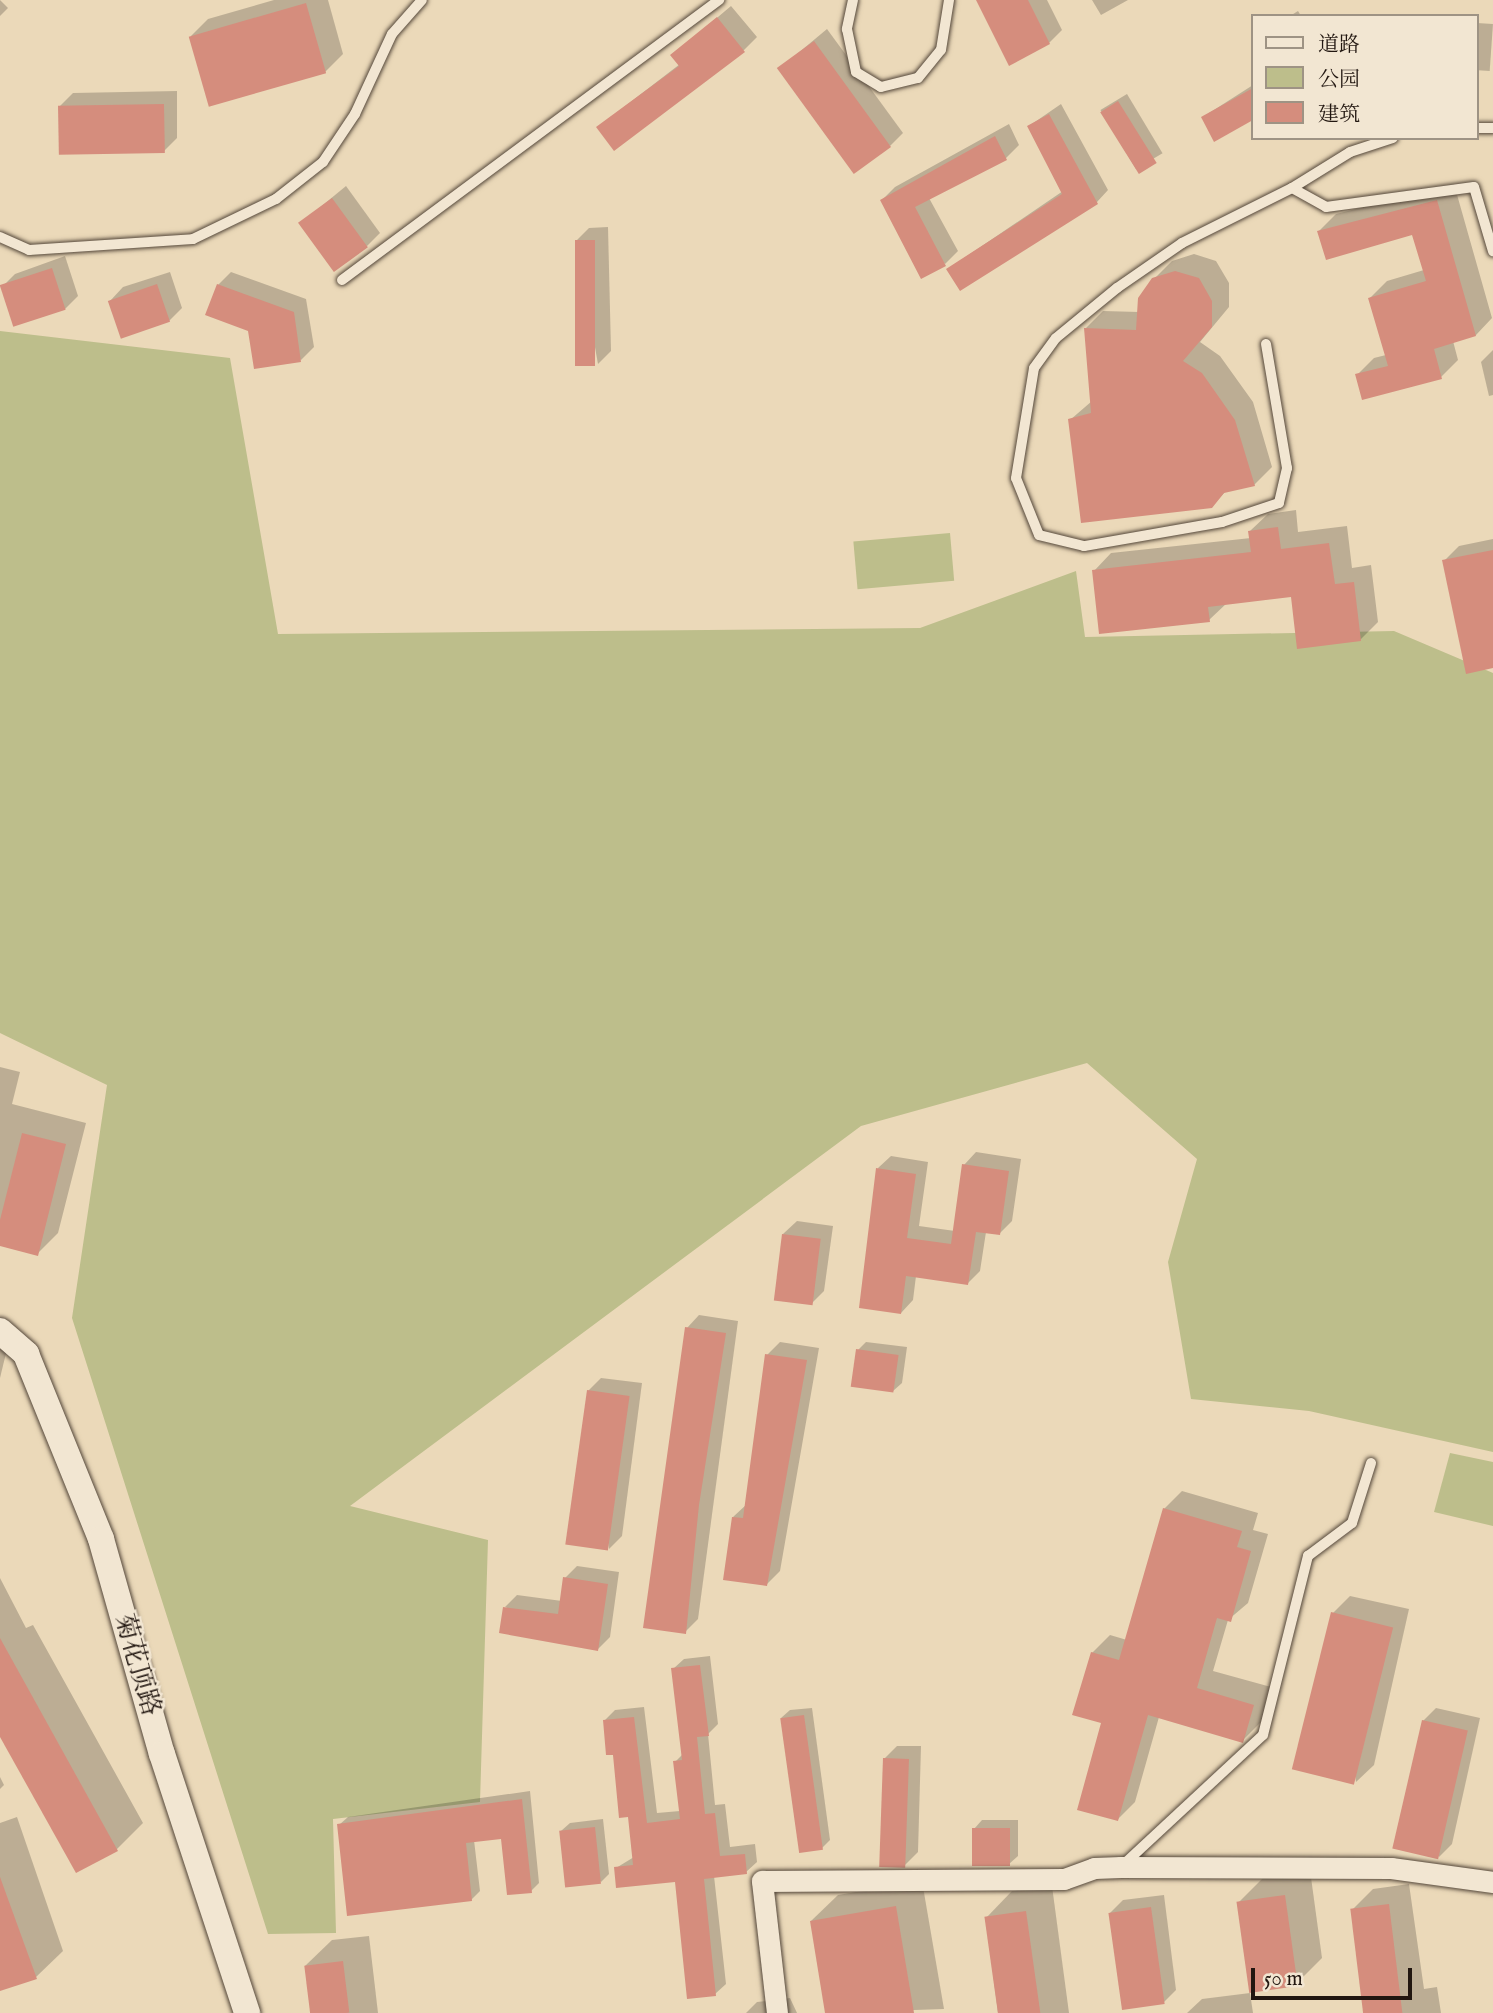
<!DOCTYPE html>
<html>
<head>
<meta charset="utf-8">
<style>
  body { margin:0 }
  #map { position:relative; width:1493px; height:2013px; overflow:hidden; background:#ebd9b9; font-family:"IM FELL English","Noto Serif SC",serif }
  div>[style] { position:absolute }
  .green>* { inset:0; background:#bdbe8b; transform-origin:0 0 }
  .shadow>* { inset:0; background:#0003; transform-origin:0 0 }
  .building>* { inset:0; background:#d58d7d; transform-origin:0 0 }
  .roads { filter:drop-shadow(0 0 2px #54473a) drop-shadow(0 0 2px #54473a) }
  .service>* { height:10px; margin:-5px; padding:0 5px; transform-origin:5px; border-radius:5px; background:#f2e6d2 }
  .minor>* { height:21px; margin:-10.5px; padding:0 10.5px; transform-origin:10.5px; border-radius:10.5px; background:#f2e6d2 }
  .tertiary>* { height:26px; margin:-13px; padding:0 13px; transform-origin:13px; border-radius:13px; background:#f2e6d2 }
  span { translate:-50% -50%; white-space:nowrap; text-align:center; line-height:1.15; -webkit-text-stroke:5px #f2e6d2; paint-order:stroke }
  .street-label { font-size:26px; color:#211610 }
  .legend { position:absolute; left:1251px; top:14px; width:228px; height:126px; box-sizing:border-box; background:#f2e6d2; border:2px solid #9e9384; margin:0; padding:9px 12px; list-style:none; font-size:21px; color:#211610 }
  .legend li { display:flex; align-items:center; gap:14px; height:35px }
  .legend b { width:35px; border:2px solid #9e9384 }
  .scale { position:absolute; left:1251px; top:1968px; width:161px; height:32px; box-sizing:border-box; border:4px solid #211610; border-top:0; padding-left:9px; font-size:21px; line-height:24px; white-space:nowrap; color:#211610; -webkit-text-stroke:5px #f2e6d2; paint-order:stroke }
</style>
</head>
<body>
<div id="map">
  <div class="green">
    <div style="clip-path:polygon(0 331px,230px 358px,278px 634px,920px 628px,1076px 571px,1085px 637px,1394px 631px,1493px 673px,1493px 1452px,1309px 1411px,1191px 1399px,1168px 1262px,1197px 1159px,1087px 1063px,861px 1126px,350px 1506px,488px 1540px,480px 1802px,333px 1819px,336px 1933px,268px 1934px,72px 1318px,107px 1085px,0 1033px)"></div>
    <div style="left:950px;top:533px;width:48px;height:97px;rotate:85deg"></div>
    <div style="clip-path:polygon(1450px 1453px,1493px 1462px,1493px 1526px,1434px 1512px)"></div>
  </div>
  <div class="shadow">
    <div style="clip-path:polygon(0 0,8px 8px,0 16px)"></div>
    <div style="clip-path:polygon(274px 0,328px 0,343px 54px,325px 72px,191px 36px,208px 19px)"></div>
    <div style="clip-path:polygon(978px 0,1047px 0,1062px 30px,1049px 43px)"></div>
    <div style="clip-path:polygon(1092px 0,1128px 0,1101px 15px)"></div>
    <div style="clip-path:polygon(731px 6px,757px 37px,744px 50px,598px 127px,680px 64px,673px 55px)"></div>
    <div style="clip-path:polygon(1298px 11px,1301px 16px,1290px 16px)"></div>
    <div style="left:1477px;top:23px;width:16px;height:47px;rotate:4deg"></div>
    <div style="clip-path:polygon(827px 29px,903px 133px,890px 146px,779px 69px)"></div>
    <div style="clip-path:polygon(1253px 85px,1253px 118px,1215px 139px,1203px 117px)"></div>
    <div style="clip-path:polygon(177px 91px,177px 138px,164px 151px,60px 106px,73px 93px)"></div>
    <div style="left:1127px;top:94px;width:69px;height:31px;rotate:59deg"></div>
    <div style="clip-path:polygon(1061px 104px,1108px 190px,1097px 202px,948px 269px,1063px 191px,1029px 126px)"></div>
    <div style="clip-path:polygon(1009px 124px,1019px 145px,1006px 158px,929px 198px,958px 251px,945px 264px,882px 200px,895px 187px)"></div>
    <div style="clip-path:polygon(1454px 184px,1492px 318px,1476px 335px,1453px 341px,1458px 360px,1441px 377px,1357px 375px,1374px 358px,1386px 355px,1370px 298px,1387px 281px,1424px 270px,1413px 233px,1319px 231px,1336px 214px)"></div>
    <div style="clip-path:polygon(346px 186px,380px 233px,367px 246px,301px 223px)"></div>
    <div style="clip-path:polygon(608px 227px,611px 351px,598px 364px,576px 241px,589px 228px)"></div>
    <div style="clip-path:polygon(1194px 254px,1216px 261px,1229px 283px,1229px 307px,1200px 342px,1220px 356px,1253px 402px,1272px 467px,1254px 485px,1227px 490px,1211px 507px,1070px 420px,1092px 401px,1086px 328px,1103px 311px,1139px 312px,1154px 279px,1172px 261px)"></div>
    <div style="clip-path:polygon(65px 256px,78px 296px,65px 309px,2px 287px,15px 274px)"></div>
    <div style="clip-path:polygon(170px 272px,182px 308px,169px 321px,110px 301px,123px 287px)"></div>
    <div style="clip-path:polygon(231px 272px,306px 299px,314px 347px,301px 360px,250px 330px,218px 285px)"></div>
    <div style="clip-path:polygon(1493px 350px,1493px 395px,1489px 396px,1481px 362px)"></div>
    <div style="clip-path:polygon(1296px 510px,1298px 532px,1347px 526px,1352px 568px,1371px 565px,1378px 622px,1360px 640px,1292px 595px,1227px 603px,1209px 620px,1094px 571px,1111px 553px,1251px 538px,1250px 531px,1268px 514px)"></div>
    <div style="clip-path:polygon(1493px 539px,1493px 666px,1444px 561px,1459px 546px)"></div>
    <div style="clip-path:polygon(0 1067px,20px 1072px,12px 1104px,86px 1123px,58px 1233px,37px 1254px,0 1245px)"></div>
    <div style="clip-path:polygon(976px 1152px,1021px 1159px,1012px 1221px,999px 1234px,986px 1232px,980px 1271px,968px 1283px,916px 1276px,913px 1300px,901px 1313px,878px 1168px,891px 1156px,928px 1162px,919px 1226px,955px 1231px,964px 1165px)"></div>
    <div style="clip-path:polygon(797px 1221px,833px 1226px,824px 1291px,811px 1304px,783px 1234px)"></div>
    <div style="clip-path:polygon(699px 1315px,738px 1321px,698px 1619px,685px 1632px,687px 1328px)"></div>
    <div style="clip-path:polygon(780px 1342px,819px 1348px,780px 1571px,767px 1584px,733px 1517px,747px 1504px,767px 1355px)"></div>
    <div style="clip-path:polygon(866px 1342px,907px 1347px,902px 1383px,893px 1391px,858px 1350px)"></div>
    <div style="clip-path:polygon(0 1343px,8px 1345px,0 1378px)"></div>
    <div style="clip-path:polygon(601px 1378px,642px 1383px,622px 1536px,609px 1549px,588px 1391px)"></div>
    <div style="clip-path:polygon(1182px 1491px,1258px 1513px,1253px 1530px,1268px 1534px,1248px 1603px,1228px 1620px,1213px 1671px,1271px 1687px,1261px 1722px,1243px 1740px,1159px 1717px,1135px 1802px,1118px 1819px,1092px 1653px,1110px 1635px,1127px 1640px,1164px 1509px)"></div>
    <div style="clip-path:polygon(577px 1566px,619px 1572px,610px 1637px,598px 1649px,505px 1607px,517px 1595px,562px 1601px,565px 1578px)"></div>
    <div style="clip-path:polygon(0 1578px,26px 1628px,33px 1625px,143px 1823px,117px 1849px,77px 1871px,0 1732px)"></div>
    <div style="clip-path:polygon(1350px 1596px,1409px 1609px,1374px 1765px,1356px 1782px,1333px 1613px)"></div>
    <div style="clip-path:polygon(710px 1656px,718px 1724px,708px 1734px,715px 1805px,725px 1804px,730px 1847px,755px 1844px,757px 1862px,746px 1872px,714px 1876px,726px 1984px,715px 1994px,677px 1880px,616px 1868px,634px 1857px,630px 1815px,604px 1721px,615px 1710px,644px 1707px,657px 1813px,680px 1811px,675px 1762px,683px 1754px,673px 1669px,684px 1659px)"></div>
    <div style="clip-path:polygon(812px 1708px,830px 1840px,822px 1848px,781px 1718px,790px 1710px)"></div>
    <div style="clip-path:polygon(1436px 1708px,1480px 1718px,1452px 1844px,1439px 1857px,1423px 1721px)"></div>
    <div style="clip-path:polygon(897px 1746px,921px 1746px,918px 1852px,905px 1865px,884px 1759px)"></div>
    <div style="clip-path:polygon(0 1777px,4px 1785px,0 1789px)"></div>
    <div style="clip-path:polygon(530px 1791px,539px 1883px,531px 1891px,503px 1837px,474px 1840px,480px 1891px,471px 1900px,339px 1825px,348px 1817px)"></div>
    <div style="clip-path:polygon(17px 1817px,63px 1951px,36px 1977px,0 1989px,0 1823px)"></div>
    <div style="clip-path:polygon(603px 1819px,609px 1874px,601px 1882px,561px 1831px,570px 1823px)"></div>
    <div style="clip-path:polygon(982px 1820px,1018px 1820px,1018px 1856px,1009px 1864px,974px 1829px)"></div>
    <div style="clip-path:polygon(1310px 1870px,1322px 1958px,1296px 1984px,1238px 1903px,1265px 1876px)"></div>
    <div style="clip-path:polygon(922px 1881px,944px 2009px,827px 2013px,811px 1921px,838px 1895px)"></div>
    <div style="clip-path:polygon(1409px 1884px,1424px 1989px,1437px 1987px,1441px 2013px,1375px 2013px,1352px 1910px,1373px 1889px)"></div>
    <div style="clip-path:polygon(1052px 1886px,1069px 2013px,998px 2013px,986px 1918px,1012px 1891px)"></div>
    <div style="clip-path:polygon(1164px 1895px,1176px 1990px,1163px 2003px,1110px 1913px,1123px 1900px)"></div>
    <div style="clip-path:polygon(369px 1936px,378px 2013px,311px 2013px,305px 1966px,332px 1940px)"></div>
    <div style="clip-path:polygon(1250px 1993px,1253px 2013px,1187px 2013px,1202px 1999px)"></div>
    <div style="clip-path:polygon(790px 1998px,797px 2013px,746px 2013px,757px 2002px)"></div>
  </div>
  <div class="building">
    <div style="clip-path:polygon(976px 0,1028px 0,1050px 44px,1009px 66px)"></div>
    <div style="left:306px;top:3px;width:73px;height:122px;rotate:74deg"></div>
    <div style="clip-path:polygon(717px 17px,745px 52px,614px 151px,596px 127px,679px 66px,670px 55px)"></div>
    <div style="left:814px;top:41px;width:131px;height:46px;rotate:54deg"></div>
    <div style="clip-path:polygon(1253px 88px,1253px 120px,1214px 142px,1201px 117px)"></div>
    <div style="left:1118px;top:101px;width:73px;height:21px;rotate:58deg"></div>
    <div style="left:164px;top:104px;width:49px;height:106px;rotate:89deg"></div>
    <div style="clip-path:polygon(1049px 114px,1098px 204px,960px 291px,946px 269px,1062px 194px,1027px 126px)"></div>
    <div style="clip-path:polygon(995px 136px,1007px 160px,915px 207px,946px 266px,921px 279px,880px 200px)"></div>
    <div style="left:332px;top:198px;width:61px;height:42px;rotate:54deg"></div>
    <div style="clip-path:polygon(1437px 200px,1476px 336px,1434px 349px,1442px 379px,1362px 400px,1355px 374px,1388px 366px,1368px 298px,1426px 281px,1412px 235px,1326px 260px,1317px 231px)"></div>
    <div style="left:575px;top:240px;width:20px;height:126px"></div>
    <div style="left:52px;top:268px;width:44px;height:55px;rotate:72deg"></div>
    <div style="clip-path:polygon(1175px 271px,1199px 278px,1212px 301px,1212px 327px,1183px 361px,1202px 373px,1235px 420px,1255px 486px,1224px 493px,1212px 508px,1081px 523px,1068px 419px,1091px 413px,1084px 328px,1136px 330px,1138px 298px,1152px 278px)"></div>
    <div style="left:157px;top:284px;width:40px;height:52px;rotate:71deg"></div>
    <div style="clip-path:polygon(217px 284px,294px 312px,301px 362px,254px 369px,248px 331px,205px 315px)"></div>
    <div style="clip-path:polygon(1278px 527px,1281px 549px,1329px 543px,1335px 584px,1354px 582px,1361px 641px,1297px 649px,1291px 597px,1208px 607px,1210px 622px,1099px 634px,1092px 570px,1251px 552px,1248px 531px)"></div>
    <div style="clip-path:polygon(1493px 550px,1493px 668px,1466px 674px,1442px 560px)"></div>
    <div style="clip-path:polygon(22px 1133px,66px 1144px,38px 1256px,0 1246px,0 1220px)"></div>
    <div style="clip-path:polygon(962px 1164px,1009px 1171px,1000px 1235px,976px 1232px,968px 1285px,906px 1276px,901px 1314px,859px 1308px,876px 1168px,916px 1174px,907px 1238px,951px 1244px)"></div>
    <div style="left:782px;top:1234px;width:39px;height:67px;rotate:7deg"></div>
    <div style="clip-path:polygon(685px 1327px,726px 1333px,699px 1505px,686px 1634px,643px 1628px)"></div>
    <div style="left:856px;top:1349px;width:43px;height:38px;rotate:8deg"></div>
    <div style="clip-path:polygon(765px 1354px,807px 1360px,767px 1586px,723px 1580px,732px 1517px,743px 1518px)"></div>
    <div style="left:587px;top:1390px;width:43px;height:156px;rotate:8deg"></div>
    <div style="clip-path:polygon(1163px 1508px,1242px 1531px,1237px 1547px,1251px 1551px,1231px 1622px,1217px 1618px,1197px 1688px,1254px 1705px,1243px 1743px,1148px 1715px,1118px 1821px,1077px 1810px,1101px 1723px,1072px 1715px,1091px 1652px,1119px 1660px)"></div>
    <div style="clip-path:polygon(563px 1577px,608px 1584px,598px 1651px,499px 1633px,503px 1607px,558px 1614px)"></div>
    <div style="left:1331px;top:1612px;width:64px;height:162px;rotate:14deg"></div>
    <div style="clip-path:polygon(0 1638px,118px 1851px,76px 1873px,0 1737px)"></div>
    <div style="clip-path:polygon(700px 1665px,709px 1736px,697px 1737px,705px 1814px,715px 1813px,720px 1856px,745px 1854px,747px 1874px,704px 1879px,716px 1996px,687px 1999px,675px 1882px,616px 1888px,614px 1867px,633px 1865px,628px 1817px,619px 1818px,613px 1755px,606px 1755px,603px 1720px,634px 1717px,647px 1823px,680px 1819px,673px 1761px,682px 1760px,671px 1668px)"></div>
    <div style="left:804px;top:1715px;width:136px;height:24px;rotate:82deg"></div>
    <div style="left:1422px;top:1720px;width:47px;height:132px;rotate:13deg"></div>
    <div style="left:883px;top:1758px;width:26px;height:109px;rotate:2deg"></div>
    <div style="clip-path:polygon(522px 1799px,532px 1893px,507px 1895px,501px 1839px,466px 1843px,472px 1901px,347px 1916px,337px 1824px)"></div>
    <div style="left:595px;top:1827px;width:57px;height:36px;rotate:84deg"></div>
    <div style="left:972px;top:1828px;width:38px;height:38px"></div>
    <div style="clip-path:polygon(0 1877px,37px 1979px,0 1991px)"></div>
    <div style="left:1285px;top:1895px;width:92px;height:49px;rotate:82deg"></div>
    <div style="left:1389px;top:1904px;width:110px;height:39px;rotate:83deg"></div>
    <div style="clip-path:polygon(896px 1906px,914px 2013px,825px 2013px,810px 1921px)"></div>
    <div style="left:1151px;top:1907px;width:98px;height:43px;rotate:82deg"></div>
    <div style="left:1026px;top:1911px;width:103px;height:42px;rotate:82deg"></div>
    <div style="left:343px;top:1961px;width:52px;height:39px;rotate:83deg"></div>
  </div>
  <div class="roads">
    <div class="service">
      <div style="left:853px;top:0;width:30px;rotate:102deg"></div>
      <div style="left:847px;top:29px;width:44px;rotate:78.2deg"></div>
      <div style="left:856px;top:72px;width:29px;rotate:31deg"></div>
      <div style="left:881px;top:87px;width:38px;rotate:-14deg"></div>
      <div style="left:918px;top:78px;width:36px;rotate:-51deg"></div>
      <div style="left:941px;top:50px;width:51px;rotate:-80.9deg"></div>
      <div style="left:1477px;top:128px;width:16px"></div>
      <div style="left:1292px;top:188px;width:39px;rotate:29deg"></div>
      <div style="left:1326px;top:207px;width:149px;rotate:-7.7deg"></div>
      <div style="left:1474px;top:187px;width:67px;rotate:73.5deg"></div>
      <div style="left:0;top:237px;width:32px;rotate:24deg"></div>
      <div style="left:29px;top:250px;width:164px;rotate:-3.8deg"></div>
      <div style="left:193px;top:239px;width:92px;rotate:-25.7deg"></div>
      <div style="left:276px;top:199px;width:60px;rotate:-38.2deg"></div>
      <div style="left:323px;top:162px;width:58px;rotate:-56.3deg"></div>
      <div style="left:355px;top:114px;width:88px;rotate:-65.2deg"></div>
      <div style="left:392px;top:34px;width:45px;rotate:-48.6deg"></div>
      <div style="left:342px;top:280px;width:470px;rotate:-36.6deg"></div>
      <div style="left:1266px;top:344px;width:126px;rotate:80.4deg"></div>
      <div style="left:1287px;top:468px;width:36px;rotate:103deg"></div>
      <div style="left:1279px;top:503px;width:60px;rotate:161.6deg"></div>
      <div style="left:1222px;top:522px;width:140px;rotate:170.1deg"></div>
      <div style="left:1084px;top:546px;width:46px;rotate:-166.3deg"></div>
      <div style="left:1039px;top:535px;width:61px;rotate:-112deg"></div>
      <div style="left:1016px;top:478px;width:111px;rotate:-80.7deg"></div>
      <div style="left:1034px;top:368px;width:37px;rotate:-54deg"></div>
      <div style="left:1056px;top:338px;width:79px;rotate:-39.3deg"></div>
      <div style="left:1117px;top:288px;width:79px;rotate:-34.7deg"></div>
      <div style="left:1182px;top:243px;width:123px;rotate:-26.6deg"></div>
      <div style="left:1292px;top:188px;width:68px;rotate:-31.8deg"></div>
      <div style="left:1350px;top:152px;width:45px;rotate:-18deg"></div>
      <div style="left:1123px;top:1865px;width:191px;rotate:-42.9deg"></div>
      <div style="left:1263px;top:1735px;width:185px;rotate:-75.9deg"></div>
      <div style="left:1308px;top:1556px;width:55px;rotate:-36.9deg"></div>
      <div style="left:1352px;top:1523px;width:63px;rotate:-72.4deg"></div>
    </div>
    <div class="minor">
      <div style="left:777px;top:2013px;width:133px;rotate:-96.5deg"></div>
      <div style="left:762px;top:1881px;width:302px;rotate:-0.4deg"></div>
      <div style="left:1064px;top:1879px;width:32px;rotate:-20deg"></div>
      <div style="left:1094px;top:1868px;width:27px;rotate:-2deg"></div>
      <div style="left:1121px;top:1867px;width:270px;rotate:0.2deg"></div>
      <div style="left:1391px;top:1868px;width:103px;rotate:7.8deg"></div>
    </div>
    <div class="tertiary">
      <div style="left:0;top:1331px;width:35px;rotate:41deg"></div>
      <div style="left:26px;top:1354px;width:200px;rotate:67.9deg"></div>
      <div style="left:101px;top:1539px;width:223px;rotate:74.2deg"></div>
      <div style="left:162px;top:1754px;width:273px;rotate:71.8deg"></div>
    </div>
  </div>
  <div class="street-label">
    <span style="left:137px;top:1665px;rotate:74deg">菊花顶路</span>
  </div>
  <ul class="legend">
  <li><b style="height:9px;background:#f2e6d2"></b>道路</li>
  <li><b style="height:19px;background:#bdbe8b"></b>公园</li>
  <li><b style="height:19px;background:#d58d7d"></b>建筑</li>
  </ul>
  <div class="scale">50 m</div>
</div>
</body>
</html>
